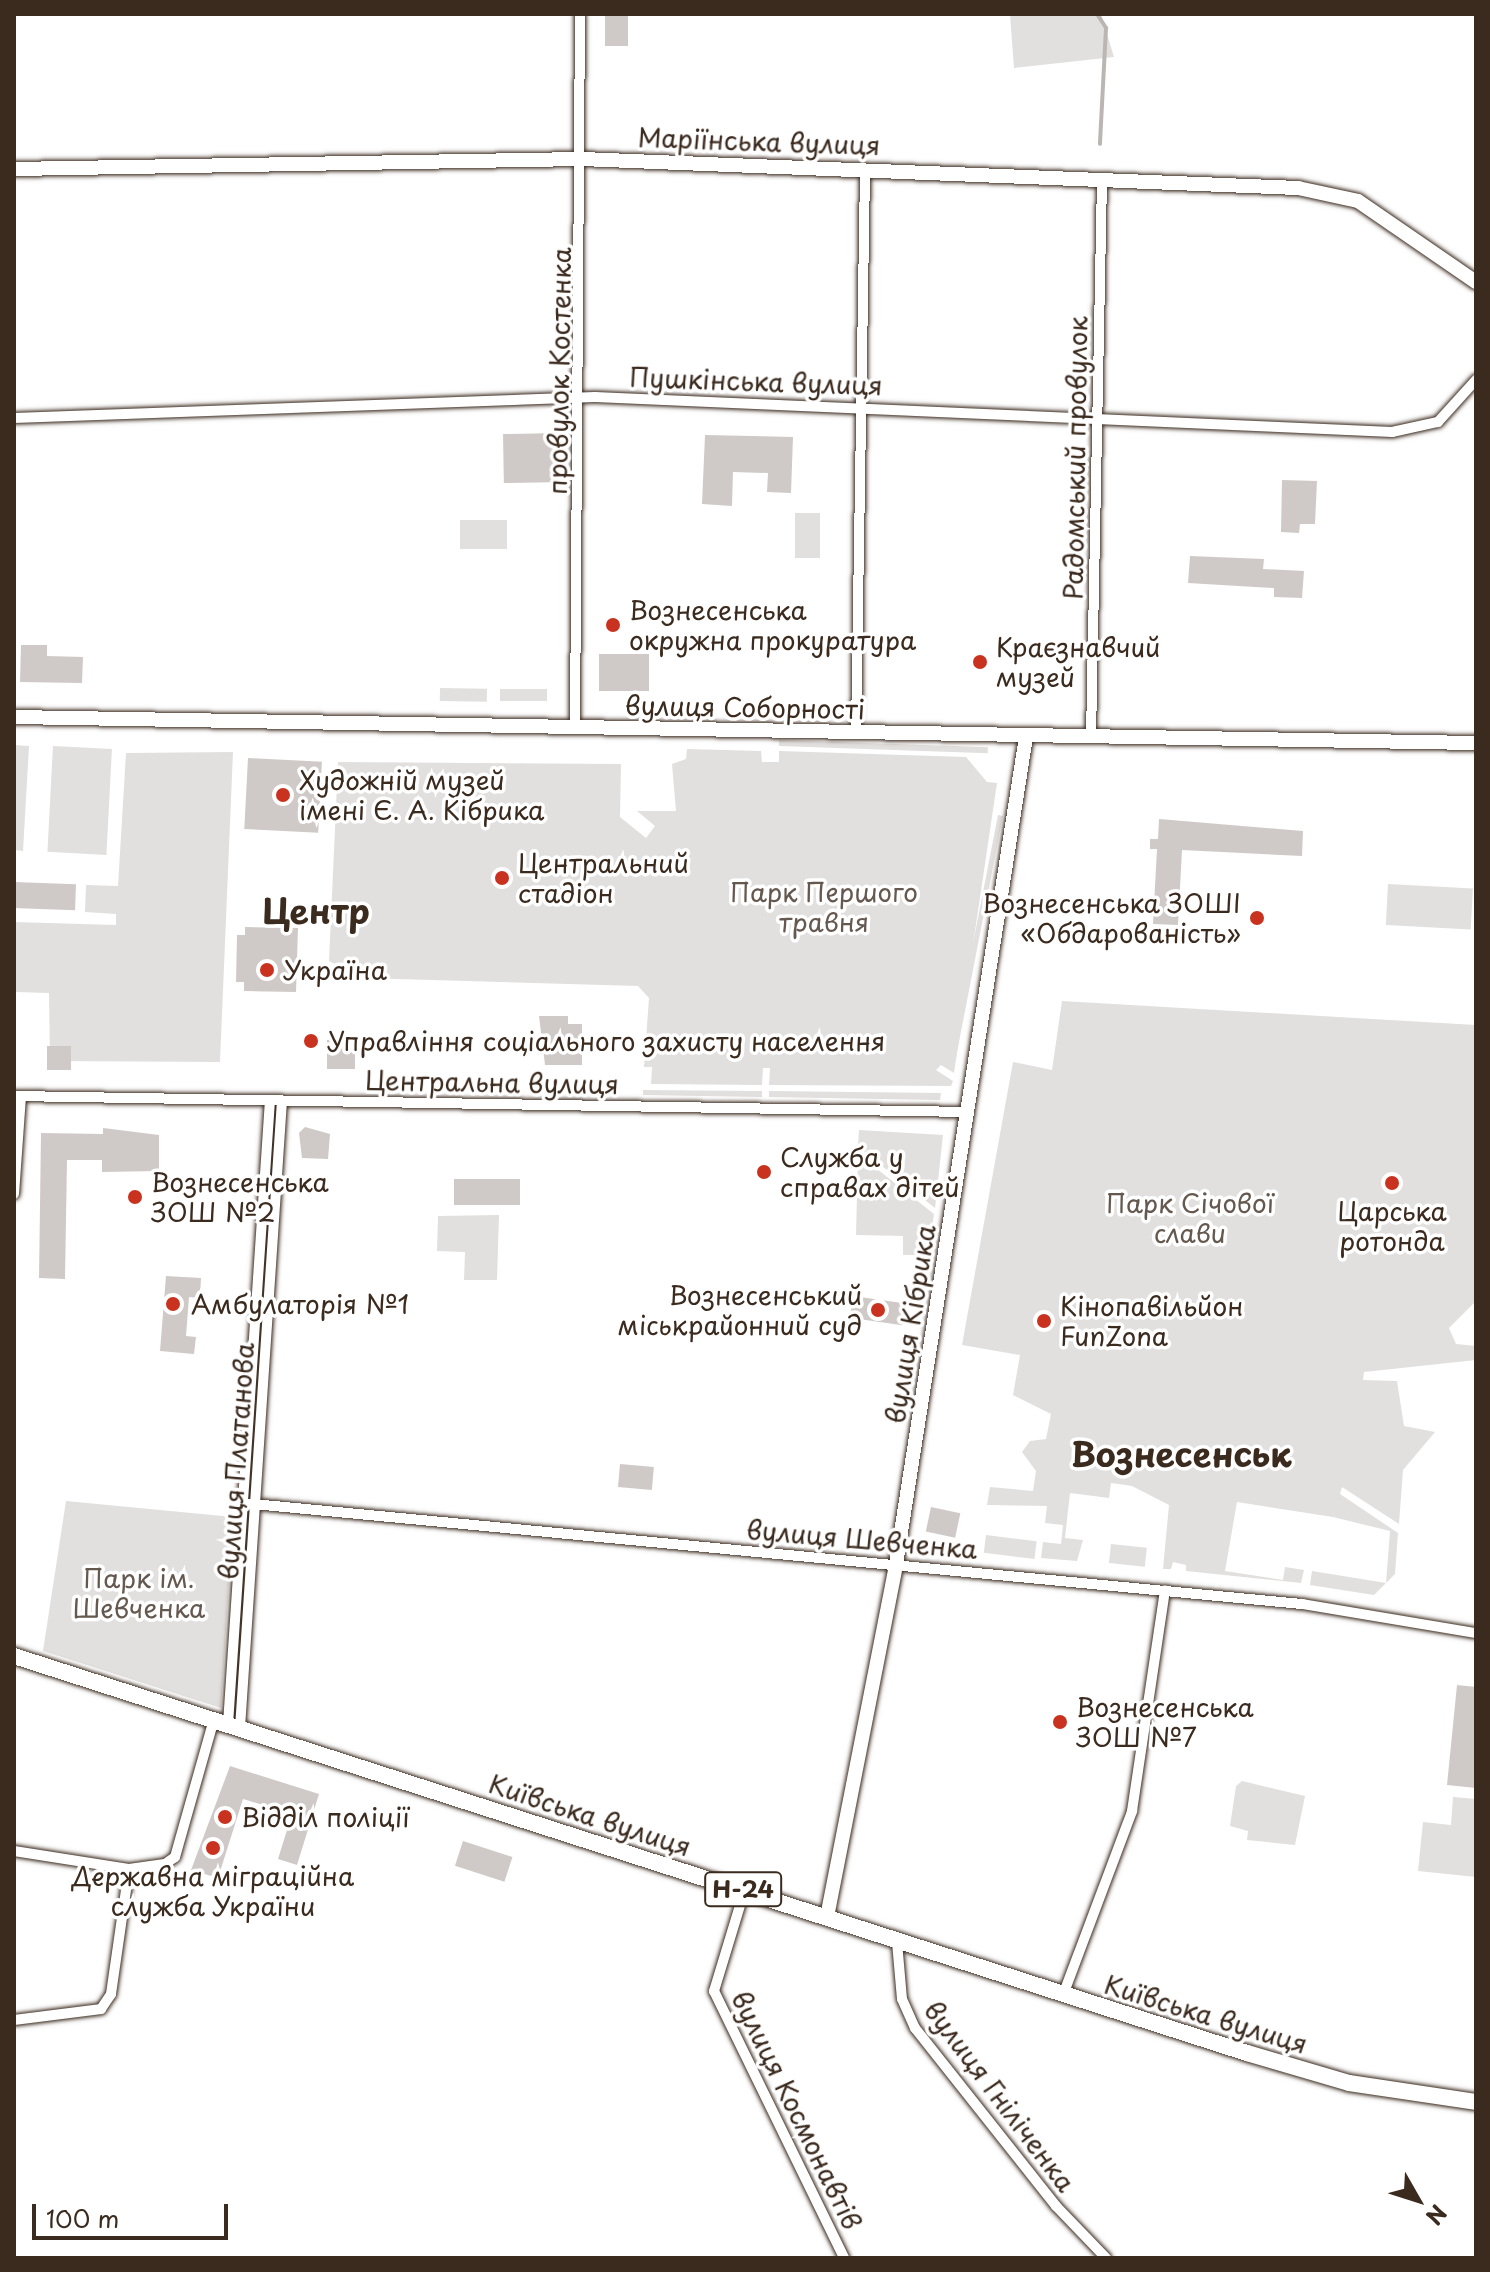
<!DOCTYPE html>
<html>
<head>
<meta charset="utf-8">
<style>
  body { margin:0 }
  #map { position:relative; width:1490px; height:2272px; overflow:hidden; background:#fff; font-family:"Playpen Sans",sans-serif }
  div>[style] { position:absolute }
  .green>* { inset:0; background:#e2e0de; transform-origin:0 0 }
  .stream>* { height:4px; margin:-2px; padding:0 2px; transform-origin:2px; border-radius:2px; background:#bcb6b3 }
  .building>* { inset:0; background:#cfcac7; transform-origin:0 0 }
  .roads { filter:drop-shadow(0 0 2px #3b2a1e) drop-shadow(0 0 2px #3b2a1e) }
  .minor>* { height:10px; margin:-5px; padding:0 5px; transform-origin:5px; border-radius:5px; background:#fff }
  .secondary>* { height:14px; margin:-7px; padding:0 7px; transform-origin:7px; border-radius:7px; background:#fff }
  .primary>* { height:16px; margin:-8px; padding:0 8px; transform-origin:8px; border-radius:8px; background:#fff }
  .dots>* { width:22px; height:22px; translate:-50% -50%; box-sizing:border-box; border:4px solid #fff; border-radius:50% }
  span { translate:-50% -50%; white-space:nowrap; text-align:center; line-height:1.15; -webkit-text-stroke:7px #fff; paint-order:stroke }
  .shield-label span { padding:2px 6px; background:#fff; border:2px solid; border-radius:6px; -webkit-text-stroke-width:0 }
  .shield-label { font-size:24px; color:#3b2a1e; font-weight:700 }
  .street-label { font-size:26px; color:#3b2a1e }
  .poi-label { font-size:26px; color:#3b2a1e }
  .left { translate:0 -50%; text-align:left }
  .right { translate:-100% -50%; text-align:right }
  .park-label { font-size:26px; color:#65584e }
  .district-label { font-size:34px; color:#3b2a1e; font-weight:700 }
  .frame { position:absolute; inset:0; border:16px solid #3b2a1e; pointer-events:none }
  .north { position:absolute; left:1378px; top:2160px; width:80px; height:80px; -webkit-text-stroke:6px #fff; paint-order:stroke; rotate:129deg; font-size:22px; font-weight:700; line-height:32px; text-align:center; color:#3b2a1e }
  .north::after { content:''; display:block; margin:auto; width:28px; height:36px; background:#3b2a1e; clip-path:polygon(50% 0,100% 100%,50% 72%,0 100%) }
  .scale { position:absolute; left:32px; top:2204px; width:196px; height:36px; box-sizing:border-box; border:4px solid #3b2a1e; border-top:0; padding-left:10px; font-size:24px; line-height:28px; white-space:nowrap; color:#3b2a1e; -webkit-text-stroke:6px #fff; paint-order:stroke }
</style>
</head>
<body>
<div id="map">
  <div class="green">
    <div style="clip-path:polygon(1010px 14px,1101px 14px,1114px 57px,1014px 68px)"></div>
    <div style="left:795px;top:513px;width:25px;height:45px"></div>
    <div style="left:460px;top:520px;width:47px;height:29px"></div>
    <div style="left:440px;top:688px;width:47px;height:13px;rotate:1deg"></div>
    <div style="left:500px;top:689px;width:47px;height:12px"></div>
    <div style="left:779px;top:740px;width:209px;height:6px;rotate:2deg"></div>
    <div style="clip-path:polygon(14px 745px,29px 746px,23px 851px,14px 850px)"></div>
    <div style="left:53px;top:746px;width:59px;height:106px;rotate:3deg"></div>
    <div style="clip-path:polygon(687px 749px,761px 751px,762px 762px,779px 762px,779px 751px,966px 757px,987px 782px,997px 783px,954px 1073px,941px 1065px,936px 1070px,953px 1081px,951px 1086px,769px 1085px,770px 1068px,763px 1068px,762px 1085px,651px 1084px,652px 1067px,644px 1067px,649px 998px,638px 986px,362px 978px,329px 961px,338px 762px,621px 764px,620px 817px,646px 838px,655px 826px,637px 811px,676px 811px,672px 764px,686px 759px)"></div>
    <div style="clip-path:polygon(233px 752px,220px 1062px,50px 1061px,49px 993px,14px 992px,14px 922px,116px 925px,116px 914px,85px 912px,86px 885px,118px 886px,126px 753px)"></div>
    <div style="left:998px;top:815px;width:5px;height:252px;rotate:11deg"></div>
    <div style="left:1388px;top:884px;width:85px;height:41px;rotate:3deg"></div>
    <div style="clip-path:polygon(1062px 1001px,1476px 1025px,1476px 1301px,1449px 1328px,1456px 1344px,1476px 1346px,1476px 1360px,1364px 1372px,1363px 1380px,1397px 1381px,1404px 1426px,1435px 1432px,1403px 1470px,1399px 1524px,1342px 1487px,1340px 1494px,1398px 1533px,1395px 1574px,1374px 1595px,1310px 1585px,1312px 1571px,1386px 1583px,1390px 1531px,1333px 1517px,1237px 1502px,1225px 1571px,1283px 1580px,1285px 1567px,1304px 1570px,1301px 1583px,1186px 1571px,1186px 1565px,1173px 1562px,1171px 1569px,1163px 1569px,1169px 1505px,1132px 1486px,1111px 1483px,1109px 1498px,1070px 1493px,1065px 1538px,1083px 1540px,1077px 1561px,1041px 1558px,1043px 1542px,1061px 1544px,1063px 1525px,1045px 1523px,1047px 1506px,987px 1505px,990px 1487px,1033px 1491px,1036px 1471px,1022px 1452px,1030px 1441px,1046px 1439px,1051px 1414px,1013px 1395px,1020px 1355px,962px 1345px,1013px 1062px,1052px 1070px)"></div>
    <div style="clip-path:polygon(643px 1090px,762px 1091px,762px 1097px,643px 1095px)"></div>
    <div style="clip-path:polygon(769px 1091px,941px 1093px,940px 1100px,769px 1097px)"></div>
    <div style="clip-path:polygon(859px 1130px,943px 1135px,935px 1208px,858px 1147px)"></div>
    <div style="clip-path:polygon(858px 1154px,934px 1214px,928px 1255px,903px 1255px,903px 1236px,856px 1235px)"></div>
    <div style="clip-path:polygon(499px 1215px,497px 1280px,464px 1280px,465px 1252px,437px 1251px,438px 1216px)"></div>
    <div style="clip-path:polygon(66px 1501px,233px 1517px,221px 1708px,43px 1651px)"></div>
    <div style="left:986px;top:1535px;width:51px;height:18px;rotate:7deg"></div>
    <div style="left:1111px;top:1544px;width:36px;height:19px;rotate:6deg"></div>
    <div style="clip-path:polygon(1242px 1781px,1305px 1796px,1295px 1845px,1247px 1840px,1248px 1831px,1230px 1826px,1236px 1786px)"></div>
    <div style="clip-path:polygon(1453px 1797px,1476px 1799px,1476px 1877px,1418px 1871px,1423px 1822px,1451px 1825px)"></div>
  </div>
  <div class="stream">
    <div style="left:1097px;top:14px;width:17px;rotate:57deg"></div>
    <div style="left:1106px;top:28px;width:116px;rotate:93deg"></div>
  </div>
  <div class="building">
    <div style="left:605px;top:14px;width:23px;height:32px"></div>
    <div style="left:564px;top:433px;width:49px;height:61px;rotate:89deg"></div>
    <div style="clip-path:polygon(705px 435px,793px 437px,791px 493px,767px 492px,768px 473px,733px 472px,732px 506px,702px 504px)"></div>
    <div style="clip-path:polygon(1282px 480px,1317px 481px,1315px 524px,1300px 524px,1299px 533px,1281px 532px)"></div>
    <div style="clip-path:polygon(1190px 556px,1264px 559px,1263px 569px,1304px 571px,1302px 598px,1274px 597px,1274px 588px,1188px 583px)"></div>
    <div style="clip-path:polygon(21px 645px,47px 645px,47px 656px,83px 657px,82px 683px,20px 682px)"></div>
    <div style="left:599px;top:654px;width:50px;height:37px"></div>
    <div style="left:248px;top:758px;width:74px;height:71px;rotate:3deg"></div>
    <div style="clip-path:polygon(1159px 819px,1303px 831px,1302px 856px,1182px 850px,1178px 925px,1153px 924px,1157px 849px,1150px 849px,1150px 839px,1158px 839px)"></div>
    <div style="left:14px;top:882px;width:62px;height:26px;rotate:2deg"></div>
    <div style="clip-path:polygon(245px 927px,298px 928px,296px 992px,244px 991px,244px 982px,236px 982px,237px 935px,245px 935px)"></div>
    <div style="clip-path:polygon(539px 1016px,568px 1016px,568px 1024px,582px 1024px,582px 1065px,545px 1065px)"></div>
    <div style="left:327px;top:1040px;width:28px;height:29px"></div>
    <div style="left:47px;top:1046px;width:24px;height:24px"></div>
    <div style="clip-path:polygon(305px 1127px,330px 1134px,328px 1159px,302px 1158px,299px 1133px)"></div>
    <div style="clip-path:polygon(103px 1128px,159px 1135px,159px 1171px,102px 1172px,102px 1160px,67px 1160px,65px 1279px,39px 1278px,41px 1133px,103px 1134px)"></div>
    <div style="left:454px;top:1179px;width:66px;height:26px"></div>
    <div style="clip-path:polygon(166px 1276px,201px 1278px,200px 1298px,189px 1297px,186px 1336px,196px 1337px,194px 1354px,160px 1351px)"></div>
    <div style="left:853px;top:1296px;width:53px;height:22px;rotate:8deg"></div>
    <div style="left:620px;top:1464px;width:34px;height:23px;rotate:5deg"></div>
    <div style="left:931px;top:1507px;width:30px;height:25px;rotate:12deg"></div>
    <div style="clip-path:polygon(1457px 1685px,1476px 1687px,1476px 1788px,1447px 1785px)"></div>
    <div style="clip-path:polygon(230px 1766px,319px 1794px,297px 1865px,278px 1859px,292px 1814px,243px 1799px,218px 1878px,191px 1870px)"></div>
    <div style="left:463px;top:1841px;width:52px;height:26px;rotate:18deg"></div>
  </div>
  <div class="roads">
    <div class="minor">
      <div style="left:14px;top:418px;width:581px;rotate:-2.07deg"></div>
      <div style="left:595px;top:397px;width:798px;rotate:2.51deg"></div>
      <div style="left:1392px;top:432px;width:47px;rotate:-12.3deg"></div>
      <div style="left:1438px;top:422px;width:57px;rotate:-47.9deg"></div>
      <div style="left:575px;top:727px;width:713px;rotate:-89.6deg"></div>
      <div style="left:856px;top:732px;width:563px;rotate:-89.08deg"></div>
      <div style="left:1091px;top:737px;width:557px;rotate:-88.87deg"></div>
      <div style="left:14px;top:1096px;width:955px;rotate:0.96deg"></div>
      <div style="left:14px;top:1194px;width:98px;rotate:-85.9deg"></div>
      <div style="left:243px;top:1503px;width:1064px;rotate:5.45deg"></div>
      <div style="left:1302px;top:1604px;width:176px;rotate:9.5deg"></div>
      <div style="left:228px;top:1724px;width:625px;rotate:-86.15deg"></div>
      <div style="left:240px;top:1728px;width:629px;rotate:-86.17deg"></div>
      <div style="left:14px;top:1851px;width:116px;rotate:8.9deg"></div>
      <div style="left:129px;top:1869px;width:36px;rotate:-8deg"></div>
      <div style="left:165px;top:1864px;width:12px;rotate:-35deg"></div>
      <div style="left:175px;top:1857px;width:143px;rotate:-74.2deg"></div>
      <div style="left:745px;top:1889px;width:107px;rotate:106.9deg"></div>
      <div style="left:714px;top:1991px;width:297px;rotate:64deg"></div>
      <div style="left:897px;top:1942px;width:57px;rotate:85deg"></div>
      <div style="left:902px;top:1999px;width:32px;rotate:66deg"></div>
      <div style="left:915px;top:2028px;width:227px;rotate:51.6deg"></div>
      <div style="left:1056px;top:2206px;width:72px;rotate:46.1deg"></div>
      <div style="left:1063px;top:1995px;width:197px;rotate:-69.4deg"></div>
      <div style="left:1132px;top:1811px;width:223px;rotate:-81.5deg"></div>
      <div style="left:14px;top:2020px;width:88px;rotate:-7.2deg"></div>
      <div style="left:101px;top:2009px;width:18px;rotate:-56deg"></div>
      <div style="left:111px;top:1994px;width:126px;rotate:-81.8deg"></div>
    </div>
    <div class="secondary">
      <div style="left:14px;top:169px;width:568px;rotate:-1.01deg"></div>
      <div style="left:582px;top:159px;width:717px;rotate:2.32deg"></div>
      <div style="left:1298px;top:188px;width:61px;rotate:12.2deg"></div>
      <div style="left:1358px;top:201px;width:143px;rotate:34.5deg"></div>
      <div style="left:14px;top:717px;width:1462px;rotate:1.02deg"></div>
      <div style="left:827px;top:1917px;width:360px;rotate:-78.9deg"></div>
      <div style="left:896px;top:1564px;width:837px;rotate:-81.07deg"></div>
    </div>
    <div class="primary">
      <div style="left:14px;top:1656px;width:1295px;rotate:17.85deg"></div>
      <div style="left:1247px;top:2053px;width:106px;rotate:16.4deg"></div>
      <div style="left:1349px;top:2083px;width:128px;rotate:8.5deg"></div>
    </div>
  </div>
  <div class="dots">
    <div style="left:613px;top:625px;background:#c8321e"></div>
    <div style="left:980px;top:662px;background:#c8321e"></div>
    <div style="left:283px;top:795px;background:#c8321e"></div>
    <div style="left:502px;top:878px;background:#c8321e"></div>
    <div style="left:1257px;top:918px;background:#c8321e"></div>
    <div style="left:267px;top:970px;background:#c8321e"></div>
    <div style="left:311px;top:1041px;background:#c8321e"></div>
    <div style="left:764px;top:1172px;background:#c8321e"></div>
    <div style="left:1392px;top:1183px;background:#c8321e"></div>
    <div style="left:135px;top:1197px;background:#c8321e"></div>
    <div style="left:173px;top:1304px;background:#c8321e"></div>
    <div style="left:878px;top:1310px;background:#c8321e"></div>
    <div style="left:1044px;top:1321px;background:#c8321e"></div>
    <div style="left:1060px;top:1722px;background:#c8321e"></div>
    <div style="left:225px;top:1817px;background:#c8321e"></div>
    <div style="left:213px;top:1848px;background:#c8321e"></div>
  </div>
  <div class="shield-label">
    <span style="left:743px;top:1889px">Н-24</span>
  </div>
  <div class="street-label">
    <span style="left:759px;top:141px;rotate:2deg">Маріїнська вулиця</span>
    <span style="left:559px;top:371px;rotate:-89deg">провулок Костенка</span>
    <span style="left:756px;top:381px;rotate:2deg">Пушкінська вулиця</span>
    <span style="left:1075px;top:458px;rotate:-89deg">Радомський провулок</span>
    <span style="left:745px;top:707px;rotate:1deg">вулиця Соборності</span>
    <span style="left:492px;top:1082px;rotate:1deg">Центральна вулиця</span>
    <span style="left:910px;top:1324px;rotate:-81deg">вулиця Кібрика</span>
    <span style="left:236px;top:1461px;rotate:-86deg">вулиця Платанова</span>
    <span style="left:862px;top:1539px;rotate:5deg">вулиця Шевченка</span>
    <span style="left:590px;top:1815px;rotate:18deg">Київська вулиця</span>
    <span style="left:1206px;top:2014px;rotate:17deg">Київська вулиця</span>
    <span style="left:1000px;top:2096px;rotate:53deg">вулиця Гніліченка</span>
    <span style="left:797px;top:2110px;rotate:64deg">вулиця Космонавтів</span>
  </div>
  <div class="poi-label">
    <span class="left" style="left:629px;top:625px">Вознесенська<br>окружна прокуратура</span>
    <span class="left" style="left:996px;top:662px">Краєзнавчий<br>музей</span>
    <span class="left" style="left:299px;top:795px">Художній музей<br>імені Є. А. Кібрика</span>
    <span class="left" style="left:518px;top:878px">Центральний<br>стадіон</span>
    <span class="right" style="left:1241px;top:918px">Вознесенська ЗОШІ<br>«Обдарованість»</span>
    <span class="left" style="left:283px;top:970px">Україна</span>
    <span class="left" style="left:327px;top:1041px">Управління соціального захисту населення</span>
    <span class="left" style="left:780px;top:1172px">Служба у<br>справах дітей</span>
    <span class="left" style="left:151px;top:1197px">Вознесенська<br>ЗОШ №2</span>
    <span style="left:1392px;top:1226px">Царська<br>ротонда</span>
    <span class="right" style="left:862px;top:1310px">Вознесенський<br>міськрайонний суд</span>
    <span class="left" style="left:191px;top:1304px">Амбулаторія №1</span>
    <span class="left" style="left:1060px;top:1321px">Кінопавільйон<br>FunZona</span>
    <span class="left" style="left:1076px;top:1722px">Вознесенська<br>ЗОШ №7</span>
    <span class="left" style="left:241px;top:1817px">Відділ поліції</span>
    <span style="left:213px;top:1891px">Державна міграційна<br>служба України</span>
  </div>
  <div class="park-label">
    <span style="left:824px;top:907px">Парк Першого<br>травня</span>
    <span style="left:1190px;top:1218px">Парк Січової<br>слави</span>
    <span style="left:139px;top:1593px">Парк ім.<br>Шевченка</span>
  </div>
  <div class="district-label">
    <span style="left:316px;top:911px">Центр</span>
    <span style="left:1181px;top:1454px">Вознесенськ</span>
  </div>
  <div class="frame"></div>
  <div class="north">N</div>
  <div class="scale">100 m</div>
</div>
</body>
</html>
